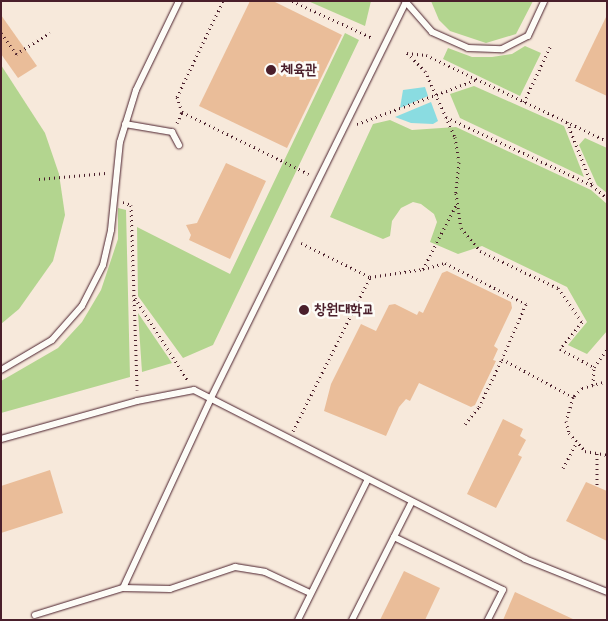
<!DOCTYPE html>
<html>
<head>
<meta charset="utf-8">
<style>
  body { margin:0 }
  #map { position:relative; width:608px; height:621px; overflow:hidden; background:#fdfcf7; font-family:"Shantell Sans","Poor Story",sans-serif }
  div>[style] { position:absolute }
  .built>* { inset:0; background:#f7e9db; transform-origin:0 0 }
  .green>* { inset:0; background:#b3d58f }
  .water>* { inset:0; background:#8adce1 }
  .building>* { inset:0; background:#eabd99 }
  .path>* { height:3px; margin-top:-1.5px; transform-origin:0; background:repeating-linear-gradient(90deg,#4a1f2b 0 1px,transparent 0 5px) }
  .roads { filter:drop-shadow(0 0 1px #4a1f2b) drop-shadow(0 0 1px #4a1f2b) }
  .lane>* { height:6px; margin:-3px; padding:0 3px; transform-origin:3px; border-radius:3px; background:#fdfcf7 }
  .dots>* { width:14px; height:14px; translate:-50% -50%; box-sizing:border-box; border:2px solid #fdfcf7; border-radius:50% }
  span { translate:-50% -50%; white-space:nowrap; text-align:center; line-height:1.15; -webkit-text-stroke:5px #fdfcf7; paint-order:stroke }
  .poi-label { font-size:15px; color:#4a1f2b; font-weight:700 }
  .left { translate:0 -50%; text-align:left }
  .frame { position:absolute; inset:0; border:2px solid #4a1f2b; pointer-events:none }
</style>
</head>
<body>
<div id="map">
  <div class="built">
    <div style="left:1px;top:1px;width:606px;height:619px"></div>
  </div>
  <div class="green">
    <div style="clip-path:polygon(308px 1px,371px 1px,365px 26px)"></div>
    <div style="clip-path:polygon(431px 1px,533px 1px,516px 34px,486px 43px,450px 31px,439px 20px)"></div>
    <div style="clip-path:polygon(345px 33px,359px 40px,213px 345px,183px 358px,138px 296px,137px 227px,230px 274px)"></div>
    <div style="clip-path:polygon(525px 46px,541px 53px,520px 96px,443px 59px,448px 48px,472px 57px,492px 57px,512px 54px)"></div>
    <div style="clip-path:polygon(1px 65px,45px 133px,59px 174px,65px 215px,53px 261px,19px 309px,1px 324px)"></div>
    <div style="clip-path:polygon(474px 86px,564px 126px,584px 177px,460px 118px,450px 94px)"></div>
    <div style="clip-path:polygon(390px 120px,412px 130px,456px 127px,591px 190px,607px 204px,607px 331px,587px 354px,568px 345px,587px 322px,567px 287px,482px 246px,458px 254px,430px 242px,437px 222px,434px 214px,421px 204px,413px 202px,401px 208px,392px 221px,390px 236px,383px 239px,330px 217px,373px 124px)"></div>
    <div style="clip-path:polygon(585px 138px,607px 148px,607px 193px,597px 185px,579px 145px)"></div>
    <div style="clip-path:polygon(118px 208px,126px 210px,130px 377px,1px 413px,1px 381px,58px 348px,82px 322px,101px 290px,118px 239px)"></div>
    <div style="clip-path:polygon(138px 313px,172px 363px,142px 372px)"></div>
  </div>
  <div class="water">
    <div style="clip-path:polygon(425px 87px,428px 96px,400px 108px,403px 90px)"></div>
    <div style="clip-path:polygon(431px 102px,438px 121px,433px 124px,411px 123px,395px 117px)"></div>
  </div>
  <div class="building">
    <div style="clip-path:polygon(250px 1px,273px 1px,342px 35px,287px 148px,199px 106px)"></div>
    <div style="clip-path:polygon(1px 15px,37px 66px,18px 78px,1px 54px)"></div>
    <div style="clip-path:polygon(607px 15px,607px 96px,575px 81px)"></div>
    <div style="clip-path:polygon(226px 163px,266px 181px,230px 259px,189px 240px,191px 235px,186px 225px,197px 223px)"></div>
    <div style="clip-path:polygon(447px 271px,511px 302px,512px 308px,494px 346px,498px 349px,493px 360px,496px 361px,475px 405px,471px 407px,419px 383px,410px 401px,406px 399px,399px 407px,386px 436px,324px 411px,331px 384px,361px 324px,376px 331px,389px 305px,395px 304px,417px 315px,419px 311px,423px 313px,442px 273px)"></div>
    <div style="clip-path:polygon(503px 419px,523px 429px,520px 436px,526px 440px,518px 455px,522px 457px,496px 508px,467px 494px)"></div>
    <div style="clip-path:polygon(50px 470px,63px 513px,1px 533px,1px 486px)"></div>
    <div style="clip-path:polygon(586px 482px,607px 491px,607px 541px,566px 521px)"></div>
    <div style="clip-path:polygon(404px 571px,440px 588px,425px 620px,380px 620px)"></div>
    <div style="clip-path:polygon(515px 592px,575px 620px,503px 620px)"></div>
  </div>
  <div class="path">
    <div style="left:292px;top:1px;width:89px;rotate:24.6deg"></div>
    <div style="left:1px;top:33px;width:26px;rotate:54deg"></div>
    <div style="left:16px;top:54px;width:40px;rotate:-32deg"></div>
    <div style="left:407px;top:53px;width:25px;rotate:45deg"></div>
    <div style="left:425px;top:71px;width:72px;rotate:65.6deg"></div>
    <div style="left:455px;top:137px;width:25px;rotate:81deg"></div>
    <div style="left:459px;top:162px;width:31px;rotate:96deg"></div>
    <div style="left:456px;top:193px;width:35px;rotate:82deg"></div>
    <div style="left:461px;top:228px;width:30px;rotate:50deg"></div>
    <div style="left:480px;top:251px;width:86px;rotate:25.4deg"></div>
    <div style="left:558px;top:288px;width:42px;rotate:54.8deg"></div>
    <div style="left:582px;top:322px;width:35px;rotate:129deg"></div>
    <div style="left:560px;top:349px;width:38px;rotate:28deg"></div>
    <div style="left:594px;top:367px;width:22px;rotate:-54deg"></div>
    <div style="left:407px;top:53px;width:19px;rotate:6deg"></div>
    <div style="left:426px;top:55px;width:200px;rotate:25.4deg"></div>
    <div style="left:524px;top:102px;width:61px;rotate:-64.7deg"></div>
    <div style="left:182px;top:112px;width:16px;rotate:-108deg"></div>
    <div style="left:177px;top:97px;width:106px;rotate:-64.4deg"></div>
    <div style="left:446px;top:117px;width:161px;rotate:25deg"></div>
    <div style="left:592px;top:185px;width:20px;rotate:41deg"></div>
    <div style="left:567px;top:122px;width:68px;rotate:68.4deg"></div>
    <div style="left:177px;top:123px;width:12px;rotate:-66deg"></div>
    <div style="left:182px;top:112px;width:141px;rotate:26deg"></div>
    <div style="left:357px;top:124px;width:126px;rotate:-20.4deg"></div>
    <div style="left:39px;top:179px;width:67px;rotate:-5.1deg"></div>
    <div style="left:123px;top:202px;width:9px;rotate:21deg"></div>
    <div style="left:131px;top:205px;width:185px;rotate:88.1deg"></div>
    <div style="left:301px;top:243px;width:77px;rotate:26.2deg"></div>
    <div style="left:370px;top:277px;width:54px;rotate:-8.6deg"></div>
    <div style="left:423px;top:269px;width:74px;rotate:-62.7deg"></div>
    <div style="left:423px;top:269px;width:23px;rotate:-15deg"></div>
    <div style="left:445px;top:263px;width:91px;rotate:26.8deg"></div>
    <div style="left:526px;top:304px;width:60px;rotate:113.6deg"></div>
    <div style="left:502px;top:359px;width:81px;rotate:28.2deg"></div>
    <div style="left:135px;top:298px;width:98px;rotate:57.4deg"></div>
    <div style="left:607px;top:381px;width:26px;rotate:164deg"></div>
    <div style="left:582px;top:388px;width:13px;rotate:135deg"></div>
    <div style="left:573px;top:397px;width:25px;rotate:106deg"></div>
    <div style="left:566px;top:421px;width:12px;rotate:76deg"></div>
    <div style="left:569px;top:433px;width:24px;rotate:48deg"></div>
    <div style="left:585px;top:451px;width:22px;rotate:10deg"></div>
    <div style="left:593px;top:385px;width:18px;rotate:-87deg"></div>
    <div style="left:465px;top:424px;width:22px;rotate:-51deg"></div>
    <div style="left:479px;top:407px;width:53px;rotate:-64.4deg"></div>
    <div style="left:293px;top:431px;width:172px;rotate:-63.4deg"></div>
    <div style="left:597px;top:453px;width:34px;rotate:90deg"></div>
    <div style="left:563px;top:468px;width:30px;rotate:-62deg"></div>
  </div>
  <div class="roads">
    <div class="lane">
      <div style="left:405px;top:1px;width:41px;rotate:48.9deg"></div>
      <div style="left:432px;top:32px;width:39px;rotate:24deg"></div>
      <div style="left:468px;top:48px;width:34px;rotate:2deg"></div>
      <div style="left:502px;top:49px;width:29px;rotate:-27deg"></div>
      <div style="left:528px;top:36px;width:38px;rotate:-65deg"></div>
      <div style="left:125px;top:124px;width:48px;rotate:9.7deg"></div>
      <div style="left:172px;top:132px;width:15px;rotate:62deg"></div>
      <div style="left:1px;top:370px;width:59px;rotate:-30.5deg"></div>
      <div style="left:52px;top:340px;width:45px;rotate:-48.6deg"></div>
      <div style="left:82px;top:306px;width:46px;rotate:-62.9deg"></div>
      <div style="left:103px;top:265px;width:36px;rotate:-77deg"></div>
      <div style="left:111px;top:230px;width:88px;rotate:-84.2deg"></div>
      <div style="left:120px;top:142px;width:54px;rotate:-72.9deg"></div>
      <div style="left:136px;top:90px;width:99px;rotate:-64.2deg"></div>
      <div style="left:1px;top:439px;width:141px;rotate:-15.6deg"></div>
      <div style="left:137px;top:401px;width:58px;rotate:-10.9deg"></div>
      <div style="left:194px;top:390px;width:372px;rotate:27deg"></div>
      <div style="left:525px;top:559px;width:88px;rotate:21.9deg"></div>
      <div style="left:394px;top:537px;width:121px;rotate:25.9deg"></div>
      <div style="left:503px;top:590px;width:34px;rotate:117deg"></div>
      <div style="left:123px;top:588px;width:209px;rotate:-65.1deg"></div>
      <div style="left:211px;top:398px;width:442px;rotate:-63.8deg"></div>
      <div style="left:35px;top:615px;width:92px;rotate:-17.1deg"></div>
      <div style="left:123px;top:588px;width:47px;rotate:1.2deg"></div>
      <div style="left:170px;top:589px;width:69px;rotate:-18.7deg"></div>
      <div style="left:235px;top:567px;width:30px;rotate:9deg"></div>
      <div style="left:265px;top:572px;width:50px;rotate:25deg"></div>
      <div style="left:298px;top:620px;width:155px;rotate:-63.6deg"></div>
      <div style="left:352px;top:620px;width:131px;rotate:-63.2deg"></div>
    </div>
  </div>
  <div class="dots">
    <div style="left:271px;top:70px;background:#4a1f2b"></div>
    <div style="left:304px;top:310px;background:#4a1f2b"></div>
  </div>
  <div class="poi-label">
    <span class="left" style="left:281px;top:70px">체육관</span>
    <span class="left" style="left:314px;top:310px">창원대학교</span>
  </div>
  <div class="frame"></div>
</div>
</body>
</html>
